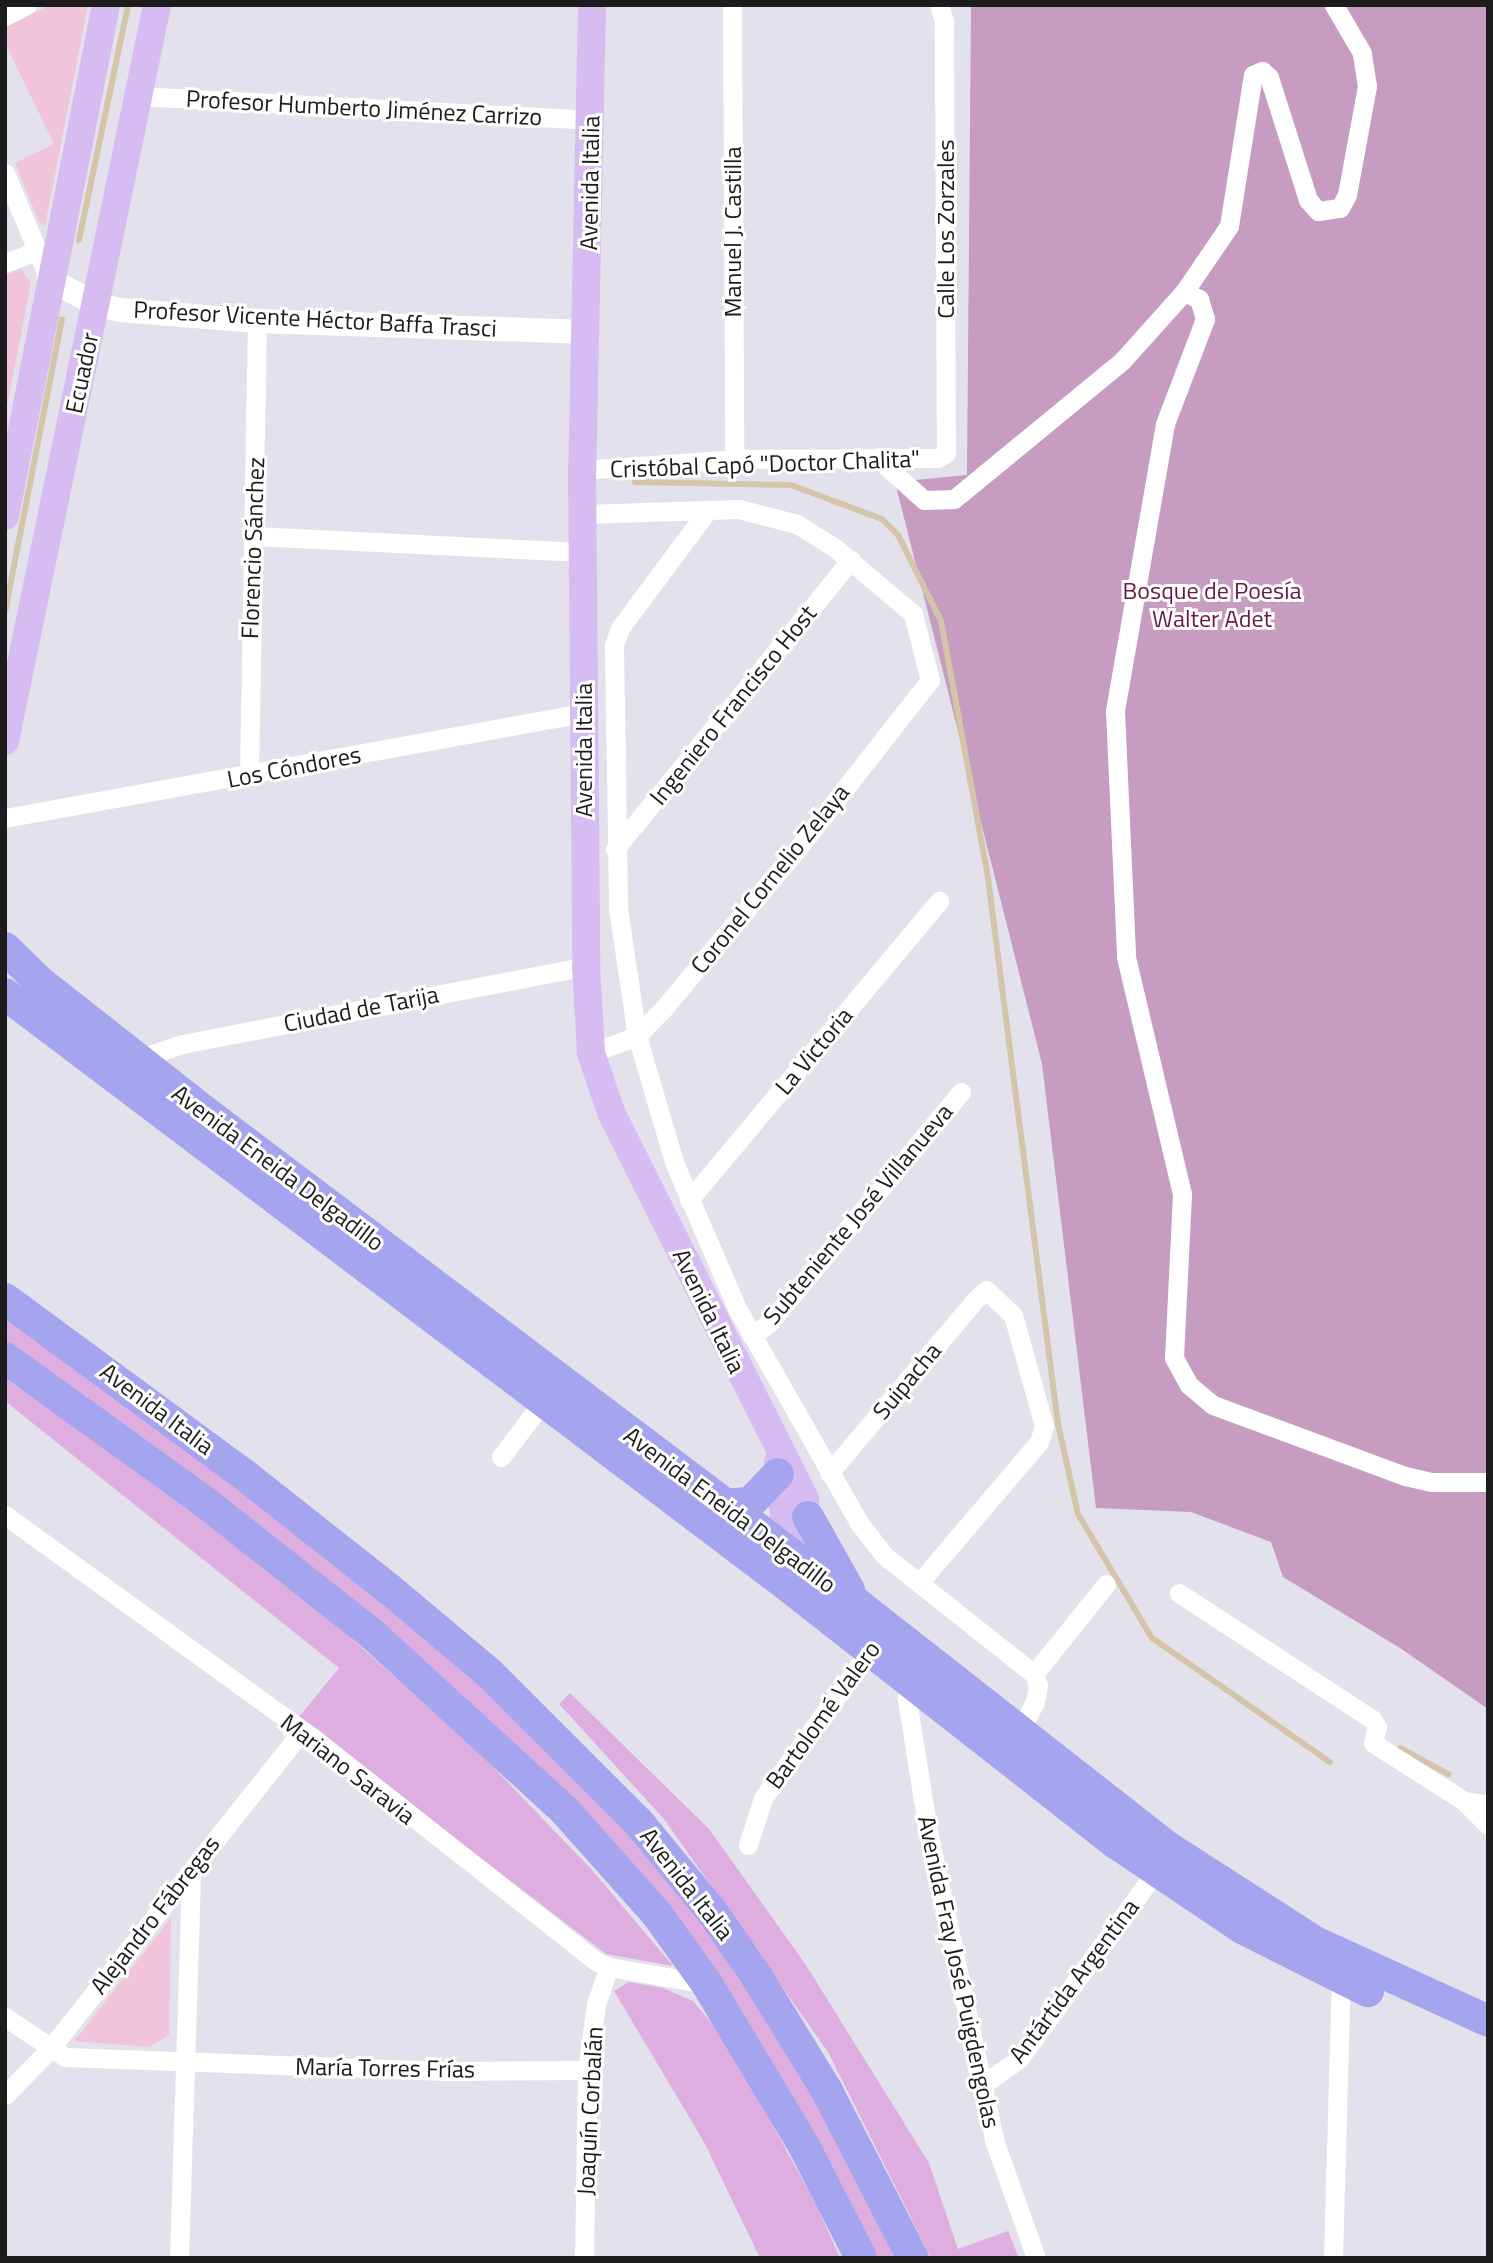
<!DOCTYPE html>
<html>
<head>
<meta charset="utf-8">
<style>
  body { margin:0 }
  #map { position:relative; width:1493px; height:2263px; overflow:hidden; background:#e3e2ec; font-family:"Titillium Web",sans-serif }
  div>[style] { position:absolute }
  .grass>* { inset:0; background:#deaee0 }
  .forest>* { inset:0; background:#c69cc0 }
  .park>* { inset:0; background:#f1c4da }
  .stream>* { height:6px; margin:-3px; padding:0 3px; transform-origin:3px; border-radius:3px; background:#d4c5a8 }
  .minor>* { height:19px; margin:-9.5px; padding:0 9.5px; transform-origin:9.5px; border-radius:9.5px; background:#fff }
  .tertiary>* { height:24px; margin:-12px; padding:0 12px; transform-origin:12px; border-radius:12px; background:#fff }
  .secondary>* { height:28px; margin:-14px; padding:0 14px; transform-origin:14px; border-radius:14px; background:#d6bcf0 }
  .primary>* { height:32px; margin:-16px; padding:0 16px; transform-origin:16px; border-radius:16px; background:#a4a4ef }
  span { translate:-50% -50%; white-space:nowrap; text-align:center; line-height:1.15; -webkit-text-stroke:6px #fff; paint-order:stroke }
  .street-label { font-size:24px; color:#1c1c1c }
  .park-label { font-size:24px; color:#6b1840 }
  .frame { position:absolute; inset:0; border:7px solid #1c1c1c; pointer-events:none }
</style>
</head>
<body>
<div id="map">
  <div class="grass">
    <div style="clip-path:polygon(5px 1311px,390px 1597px,674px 1875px,814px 2090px,900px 2258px,873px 2258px,561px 1790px,448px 1682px,331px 1585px,5px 1341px)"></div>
    <div style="clip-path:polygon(5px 1378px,142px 1471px,333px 1622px,476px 1749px,592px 1870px,673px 1966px,606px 1954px,298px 1718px,339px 1668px,5px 1401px)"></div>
    <div style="clip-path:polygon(570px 1693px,709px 1829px,806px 1965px,929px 2163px,958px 2249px,1008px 2231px,1019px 2258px,931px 2258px,828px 2052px,664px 1819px,559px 1704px)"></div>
    <div style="clip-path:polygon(629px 1982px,663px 1988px,693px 2001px,725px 2039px,816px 2204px,840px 2258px,760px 2258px,704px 2142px,614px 1991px)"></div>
  </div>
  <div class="forest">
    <div style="clip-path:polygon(971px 5px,1488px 5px,1488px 1709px,1400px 1648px,1283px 1577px,1271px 1542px,1191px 1512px,1096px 1508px,1042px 1064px,895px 482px,967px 475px)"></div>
  </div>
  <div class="park">
    <div style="clip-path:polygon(50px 5px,88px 5px,45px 226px,39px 222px,15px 163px,54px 144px,5px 43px,5px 27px)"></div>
    <div style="clip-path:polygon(21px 269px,31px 283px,5px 416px,5px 275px)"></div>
    <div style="clip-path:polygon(171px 1918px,169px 2035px,149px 2047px,74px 2041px)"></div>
  </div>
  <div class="stream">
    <div style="left:79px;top:240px;width:240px;rotate:-78.2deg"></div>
    <div style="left:635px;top:482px;width:156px;rotate:1.1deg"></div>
    <div style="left:791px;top:485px;width:97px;rotate:20.5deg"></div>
    <div style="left:882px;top:519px;width:23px;rotate:45deg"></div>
    <div style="left:898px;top:535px;width:96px;rotate:63.4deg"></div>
    <div style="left:941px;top:621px;width:261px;rotate:79.6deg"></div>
    <div style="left:988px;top:878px;width:550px;rotate:82.69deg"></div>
    <div style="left:1058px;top:1424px;width:92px;rotate:77.5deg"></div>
    <div style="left:1078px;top:1514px;width:144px;rotate:59.2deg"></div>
    <div style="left:1152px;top:1638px;width:217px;rotate:34.9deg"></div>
    <div style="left:5px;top:612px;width:298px;rotate:-79deg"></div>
    <div style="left:1400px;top:1748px;width:55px;rotate:28.4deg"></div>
  </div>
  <div class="minor">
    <div style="left:732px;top:5px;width:454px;rotate:89.7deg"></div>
    <div style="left:5px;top:16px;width:25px;rotate:-27deg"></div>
    <div style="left:138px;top:96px;width:454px;rotate:3deg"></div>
    <div style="left:5px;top:173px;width:115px;rotate:67.5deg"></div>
    <div style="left:5px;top:263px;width:36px;rotate:-21deg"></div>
    <div style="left:1184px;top:292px;width:17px;rotate:25deg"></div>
    <div style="left:1199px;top:299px;width:21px;rotate:73deg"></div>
    <div style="left:1205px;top:319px;width:112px;rotate:110.9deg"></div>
    <div style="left:1165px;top:424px;width:291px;rotate:99.9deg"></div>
    <div style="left:1115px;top:711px;width:246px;rotate:87.4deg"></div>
    <div style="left:1126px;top:957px;width:244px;rotate:76.7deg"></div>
    <div style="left:1182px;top:1194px;width:164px;rotate:92.8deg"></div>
    <div style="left:1174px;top:1358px;width:31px;rotate:61deg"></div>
    <div style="left:1189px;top:1385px;width:31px;rotate:40deg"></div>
    <div style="left:1213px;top:1405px;width:205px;rotate:20.3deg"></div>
    <div style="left:1405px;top:1476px;width:27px;rotate:13deg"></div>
    <div style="left:1431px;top:1482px;width:57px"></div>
    <div style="left:877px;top:458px;width:63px;rotate:41.8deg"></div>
    <div style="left:924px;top:500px;width:30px;rotate:-2deg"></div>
    <div style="left:954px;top:499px;width:217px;rotate:-39.4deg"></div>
    <div style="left:1122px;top:361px;width:93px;rotate:-48.1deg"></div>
    <div style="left:1184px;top:292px;width:80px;rotate:-55.7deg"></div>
    <div style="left:1229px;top:226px;width:153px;rotate:-81deg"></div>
    <div style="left:1253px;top:75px;width:10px;rotate:-24deg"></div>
    <div style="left:1262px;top:71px;width:9px;rotate:41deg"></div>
    <div style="left:1269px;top:77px;width:129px;rotate:72.4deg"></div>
    <div style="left:1308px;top:200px;width:15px;rotate:48deg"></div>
    <div style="left:1318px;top:211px;width:22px;rotate:-8deg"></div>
    <div style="left:1340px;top:208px;width:15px;rotate:-62deg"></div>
    <div style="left:1347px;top:195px;width:111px;rotate:-79.6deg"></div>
    <div style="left:1367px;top:86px;width:33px;rotate:-99deg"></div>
    <div style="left:1362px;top:53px;width:56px;rotate:-120.3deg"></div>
    <div style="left:582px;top:470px;width:152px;rotate:-4.1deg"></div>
    <div style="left:734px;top:459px;width:204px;rotate:-0.3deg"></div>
    <div style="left:938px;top:458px;width:9px;rotate:-32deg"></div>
    <div style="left:946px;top:453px;width:432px;rotate:-90.3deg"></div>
    <div style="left:944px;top:21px;width:17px;rotate:-107deg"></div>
    <div style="left:708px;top:510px;width:147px;rotate:126.7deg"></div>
    <div style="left:620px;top:628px;width:18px;rotate:109deg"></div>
    <div style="left:614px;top:645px;width:263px;rotate:89.1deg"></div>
    <div style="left:618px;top:908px;width:129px;rotate:81.6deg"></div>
    <div style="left:637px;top:1036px;width:131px;rotate:73.6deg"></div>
    <div style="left:674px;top:1162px;width:159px;rotate:66.7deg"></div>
    <div style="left:737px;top:1308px;width:247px;rotate:60.4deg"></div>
    <div style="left:859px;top:1523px;width:42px;rotate:51.8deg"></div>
    <div style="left:885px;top:1556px;width:190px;rotate:38.4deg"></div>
    <div style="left:583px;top:514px;width:156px;rotate:-1.8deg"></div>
    <div style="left:739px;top:509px;width:60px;rotate:14.5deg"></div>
    <div style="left:797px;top:524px;width:45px;rotate:32.3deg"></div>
    <div style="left:835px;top:548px;width:102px;rotate:40.2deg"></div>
    <div style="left:913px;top:614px;width:68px;rotate:75.6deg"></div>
    <div style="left:930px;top:680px;width:212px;rotate:128.1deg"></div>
    <div style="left:799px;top:847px;width:213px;rotate:130deg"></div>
    <div style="left:662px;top:1010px;width:36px;rotate:134deg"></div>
    <div style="left:637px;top:1036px;width:49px;rotate:159.7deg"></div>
    <div style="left:254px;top:536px;width:329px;rotate:2.8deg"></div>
    <div style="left:249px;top:776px;width:455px;rotate:-89deg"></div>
    <div style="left:5px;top:818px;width:587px;rotate:-10.3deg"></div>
    <div style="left:615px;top:849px;width:373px;rotate:-50.8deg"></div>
    <div style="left:138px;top:1059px;width:46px;rotate:-18.8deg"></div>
    <div style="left:182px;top:1044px;width:411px;rotate:-10.9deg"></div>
    <div style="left:689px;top:1200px;width:390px;rotate:-50.1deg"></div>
    <div style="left:752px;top:1336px;width:23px;rotate:-38deg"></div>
    <div style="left:770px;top:1322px;width:299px;rotate:-50.3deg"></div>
    <div style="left:501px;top:1457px;width:68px;rotate:-52.8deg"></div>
    <div style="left:829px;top:1473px;width:226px;rotate:-49.8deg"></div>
    <div style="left:975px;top:1300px;width:15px;rotate:-42deg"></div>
    <div style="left:986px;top:1290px;width:37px;rotate:43deg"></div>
    <div style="left:1013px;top:1315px;width:115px;rotate:74.4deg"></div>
    <div style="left:1044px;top:1426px;width:17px;rotate:107deg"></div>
    <div style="left:1039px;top:1442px;width:185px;rotate:130.4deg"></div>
    <div style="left:5px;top:1515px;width:379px;rotate:35.9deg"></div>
    <div style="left:312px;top:1737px;width:362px;rotate:38.3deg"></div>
    <div style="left:596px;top:1961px;width:14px;rotate:25deg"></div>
    <div style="left:609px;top:1967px;width:99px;rotate:9.8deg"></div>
    <div style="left:1179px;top:1593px;width:232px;rotate:33.2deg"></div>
    <div style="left:1373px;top:1720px;width:8px;rotate:60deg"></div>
    <div style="left:1377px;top:1727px;width:16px;rotate:104deg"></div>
    <div style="left:1373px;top:1743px;width:108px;rotate:32.5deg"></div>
    <div style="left:1464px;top:1801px;width:24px;rotate:9deg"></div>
    <div style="left:909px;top:1681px;width:19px;rotate:96deg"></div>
    <div style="left:907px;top:1700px;width:133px;rotate:80.9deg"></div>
    <div style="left:928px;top:1831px;width:316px;rotate:77.9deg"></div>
    <div style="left:994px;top:2140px;width:125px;rotate:70.4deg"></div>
    <div style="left:1020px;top:1731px;width:33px;rotate:-63deg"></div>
    <div style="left:1035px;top:1702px;width:17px;rotate:-80deg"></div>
    <div style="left:1038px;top:1685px;width:12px;rotate:-110deg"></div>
    <div style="left:1034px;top:1674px;width:115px;rotate:-51.3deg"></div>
    <div style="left:1464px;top:1801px;width:34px;rotate:45deg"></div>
    <div style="left:748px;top:1845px;width:49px;rotate:-72.3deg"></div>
    <div style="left:763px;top:1798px;width:191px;rotate:-54.1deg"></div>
    <div style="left:5px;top:2017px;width:72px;rotate:33.7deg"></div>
    <div style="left:65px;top:2057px;width:381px;rotate:2.1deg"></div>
    <div style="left:446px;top:2071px;width:141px;rotate:-0.4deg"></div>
    <div style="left:985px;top:2083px;width:42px;rotate:-35.2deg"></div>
    <div style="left:1019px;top:2059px;width:233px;rotate:-53.9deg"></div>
    <div style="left:5px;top:2095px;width:63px;rotate:-45.6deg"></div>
    <div style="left:49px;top:2050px;width:406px;rotate:-51.6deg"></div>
    <div style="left:179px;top:2258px;width:387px;rotate:-88.2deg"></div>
    <div style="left:584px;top:2258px;width:188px;rotate:-89.1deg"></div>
    <div style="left:587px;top:2070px;width:67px;rotate:-82.2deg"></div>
    <div style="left:596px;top:2004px;width:39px;rotate:-71deg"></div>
    <div style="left:1333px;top:2258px;width:289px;rotate:-88.4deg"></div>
  </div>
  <div class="tertiary">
    <div style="left:49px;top:279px;width:55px;rotate:28.4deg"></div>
    <div style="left:97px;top:305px;width:24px;rotate:12deg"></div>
    <div style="left:120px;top:310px;width:137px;rotate:4.6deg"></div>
    <div style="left:257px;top:321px;width:330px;rotate:1.9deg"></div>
  </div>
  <div class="secondary">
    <div style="left:592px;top:5px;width:465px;rotate:91.2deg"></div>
    <div style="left:582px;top:470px;width:496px;rotate:89.5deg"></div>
    <div style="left:586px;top:966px;width:87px;rotate:86.7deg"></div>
    <div style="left:591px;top:1053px;width:62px;rotate:71.3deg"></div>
    <div style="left:611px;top:1112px;width:434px;rotate:63.4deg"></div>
    <div style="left:805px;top:1500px;width:37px;rotate:92deg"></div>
    <div style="left:5px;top:516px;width:521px;rotate:-78.82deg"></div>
    <div style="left:5px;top:741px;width:752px;rotate:-78.33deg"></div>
    <div style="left:771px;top:1564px;width:41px;rotate:-70.3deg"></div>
    <div style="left:785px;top:1525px;width:64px;rotate:-96.2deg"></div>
  </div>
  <div class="primary">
    <div style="left:5px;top:948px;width:49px;rotate:44.2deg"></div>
    <div style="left:40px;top:982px;width:214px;rotate:38.2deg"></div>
    <div style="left:208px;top:1114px;width:817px;rotate:37.04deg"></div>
    <div style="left:860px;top:1606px;width:392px;rotate:38.1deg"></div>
    <div style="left:1169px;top:1848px;width:174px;rotate:32.8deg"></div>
    <div style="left:1315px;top:1942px;width:190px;rotate:24.5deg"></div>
    <div style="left:5px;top:994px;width:977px;rotate:37.09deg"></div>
    <div style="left:784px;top:1583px;width:422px;rotate:38.1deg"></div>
    <div style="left:1116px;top:1843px;width:152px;rotate:34deg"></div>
    <div style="left:1242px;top:1928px;width:141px;rotate:26.6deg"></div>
    <div style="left:5px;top:1299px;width:294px;rotate:36.3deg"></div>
    <div style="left:242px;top:1473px;width:187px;rotate:38.3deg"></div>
    <div style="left:389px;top:1589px;width:131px;rotate:40deg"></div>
    <div style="left:489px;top:1673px;width:212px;rotate:45deg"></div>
    <div style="left:639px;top:1823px;width:117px;rotate:50.6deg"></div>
    <div style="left:713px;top:1913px;width:78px;rotate:55.5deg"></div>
    <div style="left:757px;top:1977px;width:134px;rotate:58.4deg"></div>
    <div style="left:827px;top:2091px;width:188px;rotate:62.8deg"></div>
    <div style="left:5px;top:1358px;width:248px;rotate:35.8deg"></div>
    <div style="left:206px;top:1503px;width:211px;rotate:38.3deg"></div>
    <div style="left:372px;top:1634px;width:263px;rotate:42.5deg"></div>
    <div style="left:566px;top:1812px;width:135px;rotate:48.3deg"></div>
    <div style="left:656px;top:1913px;width:87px;rotate:54.3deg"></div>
    <div style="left:707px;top:1984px;width:191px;rotate:59.1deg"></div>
    <div style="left:805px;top:2148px;width:123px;rotate:63deg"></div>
    <div style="left:722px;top:1505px;width:28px;rotate:-4deg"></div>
    <div style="left:750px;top:1503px;width:40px;rotate:-46deg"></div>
    <div style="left:808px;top:1517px;width:84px;rotate:60.7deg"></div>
  </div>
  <div class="street-label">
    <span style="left:364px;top:108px;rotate:3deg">Profesor Humberto Jiménez Carrizo</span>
    <span style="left:590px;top:183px;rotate:-89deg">Avenida Italia</span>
    <span style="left:946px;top:229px;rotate:-90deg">Calle Los Zorzales</span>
    <span style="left:733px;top:232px;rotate:-90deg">Manuel J. Castilla</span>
    <span style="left:315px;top:319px;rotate:3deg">Profesor Vicente Héctor Baffa Trasci</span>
    <span style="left:82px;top:373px;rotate:-78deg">Ecuador</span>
    <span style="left:765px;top:464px;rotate:-2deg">Cristóbal Capó "Doctor Chalita"</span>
    <span style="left:253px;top:548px;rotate:-88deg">Florencio Sánchez</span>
    <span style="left:733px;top:705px;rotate:-51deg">Ingeniero Francisco Host</span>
    <span style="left:584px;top:750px;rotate:-90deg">Avenida Italia</span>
    <span style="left:294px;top:767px;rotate:-11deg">Los Cóndores</span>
    <span style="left:770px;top:879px;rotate:-51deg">Coronel Cornelio Zelaya</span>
    <span style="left:361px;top:1009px;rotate:-11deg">Ciudad de Tarija</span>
    <span style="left:814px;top:1051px;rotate:-50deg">La Victoria</span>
    <span style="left:278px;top:1168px;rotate:37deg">Avenida Eneida Delgadillo</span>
    <span style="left:858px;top:1214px;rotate:-50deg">Subteniente José Villanueva</span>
    <span style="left:709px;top:1311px;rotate:64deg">Avenida Italia</span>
    <span style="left:907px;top:1381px;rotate:-50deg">Suipacha</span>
    <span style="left:157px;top:1409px;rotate:37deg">Avenida Italia</span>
    <span style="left:730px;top:1510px;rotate:37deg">Avenida Eneida Delgadillo</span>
    <span style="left:823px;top:1715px;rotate:-54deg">Bartolomé Valero</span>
    <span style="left:348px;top:1769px;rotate:38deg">Mariano Saravia</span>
    <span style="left:687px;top:1884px;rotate:52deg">Avenida Italia</span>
    <span style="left:155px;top:1915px;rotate:-52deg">Alejandro Fábregas</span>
    <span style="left:959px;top:1972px;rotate:78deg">Avenida Fray José Puigdengolas</span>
    <span style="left:1074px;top:1981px;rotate:-53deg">Antártida Argentina</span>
    <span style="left:385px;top:2068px;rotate:1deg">María Torres Frías</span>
    <span style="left:590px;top:2111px;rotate:-87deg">Joaquín Corbalán</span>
  </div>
  <div class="park-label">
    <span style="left:1212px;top:605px">Bosque de Poesía<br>Walter Adet</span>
  </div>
  <div class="frame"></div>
</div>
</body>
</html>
